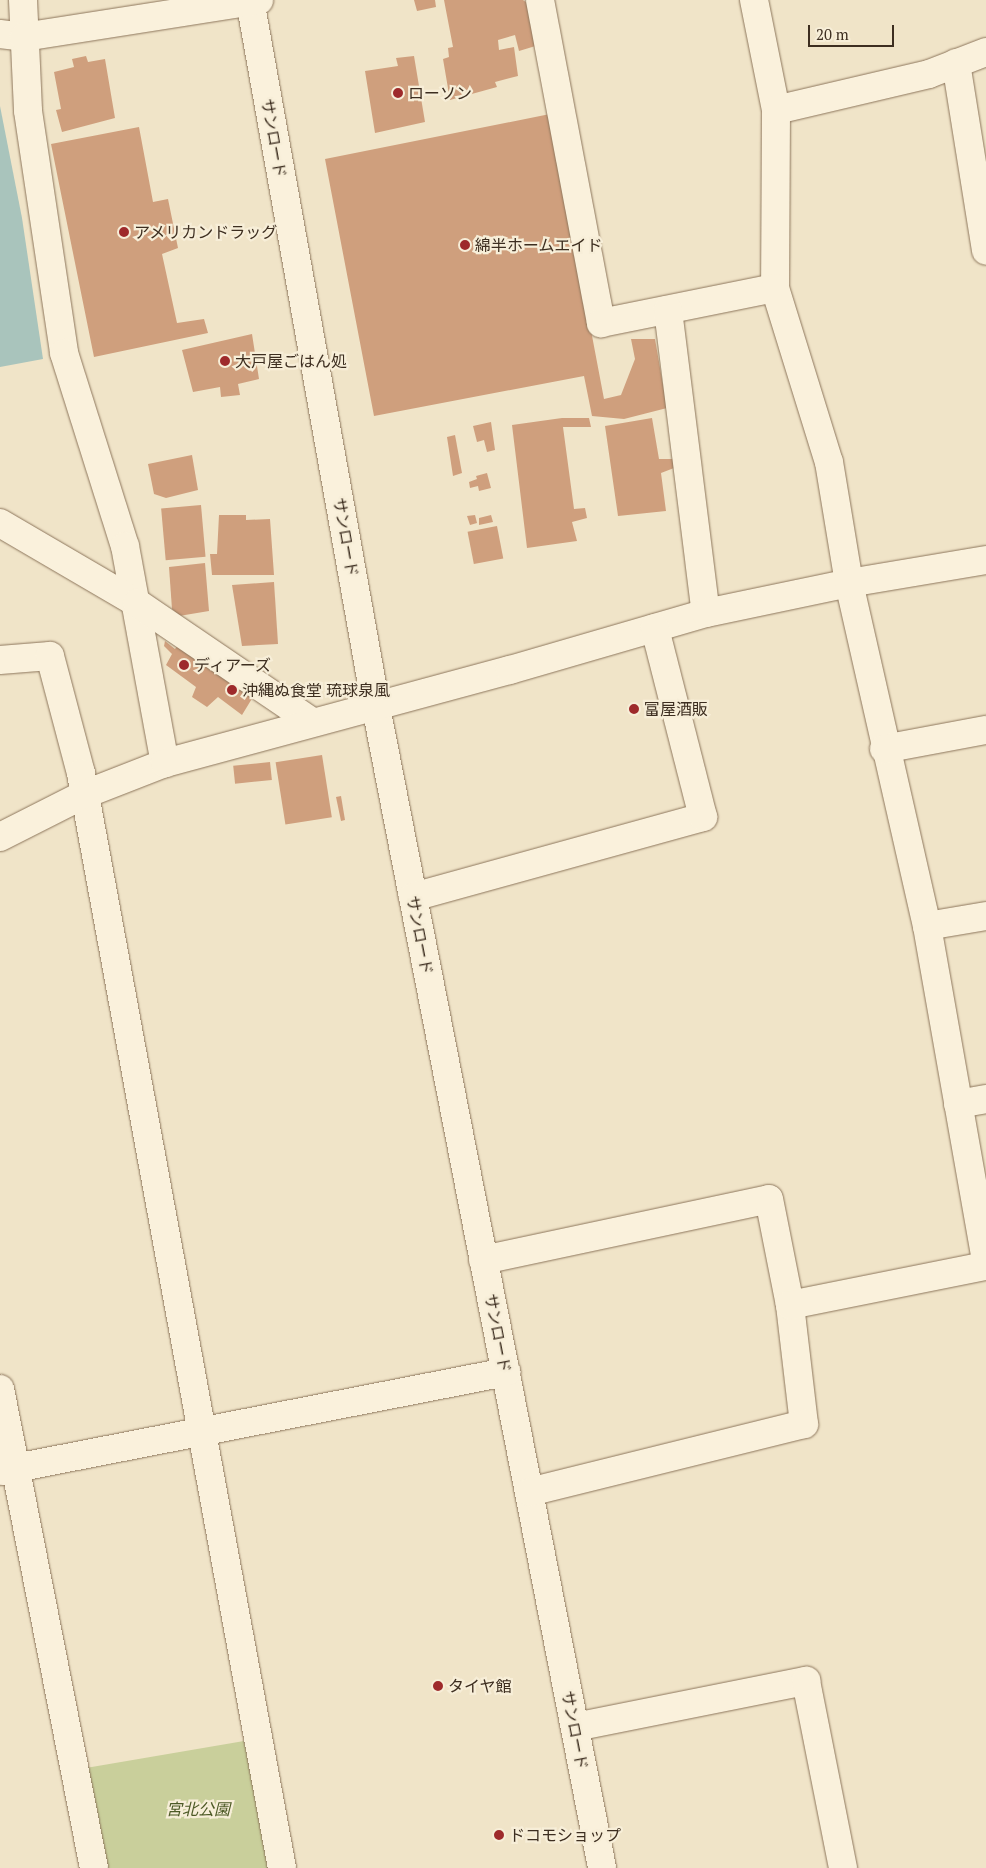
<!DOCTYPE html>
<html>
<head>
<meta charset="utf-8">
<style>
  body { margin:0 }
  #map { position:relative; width:986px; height:1868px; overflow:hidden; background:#f0e4c8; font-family:"PT Serif","Noto Sans JP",serif }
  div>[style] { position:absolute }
  .green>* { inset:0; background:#c9cf9b }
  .water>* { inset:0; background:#a9c4bc }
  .building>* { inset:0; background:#cf9f7d; transform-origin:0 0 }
  .roads { filter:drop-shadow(0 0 1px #8d765c) drop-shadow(0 0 1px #8d765c) }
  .minor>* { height:28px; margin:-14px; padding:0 14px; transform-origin:14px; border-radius:14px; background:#faf1dc }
  .dots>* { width:14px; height:14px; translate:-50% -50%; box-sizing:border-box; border:2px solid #f7eed8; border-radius:50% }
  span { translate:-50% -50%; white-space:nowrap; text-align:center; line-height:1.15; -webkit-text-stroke:4.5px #f7eed8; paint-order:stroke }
  .poi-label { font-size:16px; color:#3d2e20 }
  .left { translate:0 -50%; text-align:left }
  .street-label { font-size:16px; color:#3d2e20 }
  .park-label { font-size:16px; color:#4d5a26; font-style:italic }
  .scale { position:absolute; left:808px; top:25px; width:86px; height:22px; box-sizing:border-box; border:2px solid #3d2e20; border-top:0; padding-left:6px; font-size:15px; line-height:18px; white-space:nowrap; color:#3d2e20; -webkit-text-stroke:4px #f7eed8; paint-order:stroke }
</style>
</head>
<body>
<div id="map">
  <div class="green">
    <div style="clip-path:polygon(244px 1741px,271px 1868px,101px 1868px,80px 1769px)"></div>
  </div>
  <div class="water">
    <div style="clip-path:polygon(0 106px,22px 218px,43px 359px,0 367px)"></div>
  </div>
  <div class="building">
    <div style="clip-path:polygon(414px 0,435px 0,436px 7px,417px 11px)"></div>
    <div style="clip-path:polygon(444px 0,523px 0,527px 3px,542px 44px,519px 51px,515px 35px,498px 40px,499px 50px,514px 47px,518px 76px,495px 82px,497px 87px,450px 100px,443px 59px,449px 57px,448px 48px,453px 47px)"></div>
    <div style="clip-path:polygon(86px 56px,88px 62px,105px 59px,115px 118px,62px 132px,56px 110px,61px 109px,54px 72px,74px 67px,72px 59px)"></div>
    <div style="clip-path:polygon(414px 56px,425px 122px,375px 133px,365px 71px,398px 66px,396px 58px)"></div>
    <div style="clip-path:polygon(550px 114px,604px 399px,621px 395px,635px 359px,631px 339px,655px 339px,667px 408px,624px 419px,592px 416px,584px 376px,374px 416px,325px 159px)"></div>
    <div style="clip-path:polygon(139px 127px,153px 202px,168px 199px,178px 248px,162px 254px,177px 323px,204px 319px,208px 333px,94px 357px,51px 144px)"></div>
    <div style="clip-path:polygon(252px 334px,259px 379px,238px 384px,240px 395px,221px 397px,220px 387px,193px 392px,182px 350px)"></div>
    <div style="clip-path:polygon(562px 418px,589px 418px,591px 427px,563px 427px,574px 509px,585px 508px,587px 518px,572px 522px,577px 541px,527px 548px,512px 425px)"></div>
    <div style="clip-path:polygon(652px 418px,659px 459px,673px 459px,674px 468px,661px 473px,666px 511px,618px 516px,605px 426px)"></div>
    <div style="clip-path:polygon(491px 422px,495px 450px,487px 452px,484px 440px,477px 442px,473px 426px)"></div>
    <div style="clip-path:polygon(455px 435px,462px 473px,453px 476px,447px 437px)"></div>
    <div style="clip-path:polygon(192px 455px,198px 490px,166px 498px,154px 494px,148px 464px)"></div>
    <div style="clip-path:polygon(487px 473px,491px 488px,479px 491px,478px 486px,470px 488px,469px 482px,477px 479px,476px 476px)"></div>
    <div style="left:201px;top:505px;width:52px;height:40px;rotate:85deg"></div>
    <div style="clip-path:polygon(219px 515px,246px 515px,246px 520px,270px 519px,274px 575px,212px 575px,210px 554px,217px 554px)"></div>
    <div style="clip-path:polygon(475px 515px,477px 523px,470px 525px,467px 516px)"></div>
    <div style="clip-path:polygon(491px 515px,493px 522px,479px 525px,479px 518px)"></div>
    <div style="left:497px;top:526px;width:33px;height:30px;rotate:79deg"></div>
    <div style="clip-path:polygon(205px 563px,209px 611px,179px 616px,172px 609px,169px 567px)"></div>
    <div style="clip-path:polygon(274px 582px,278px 644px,242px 646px,232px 585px)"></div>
    <div style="clip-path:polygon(165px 641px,175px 649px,179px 644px,256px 692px,242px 715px,218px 697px,207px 707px,192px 697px,196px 687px,166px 665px,172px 654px,164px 646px)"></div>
    <div style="left:322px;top:755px;width:63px;height:47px;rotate:81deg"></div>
    <div style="left:270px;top:762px;width:18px;height:37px;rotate:84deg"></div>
    <div style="clip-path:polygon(341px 796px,345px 820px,341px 821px,336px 797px)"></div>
  </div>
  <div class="roads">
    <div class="minor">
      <div style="left:23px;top:0;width:111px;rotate:87.4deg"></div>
      <div style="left:28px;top:111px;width:245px;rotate:81.5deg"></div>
      <div style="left:64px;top:353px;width:202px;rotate:72.5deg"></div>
      <div style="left:125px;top:546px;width:221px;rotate:79.6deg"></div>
      <div style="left:250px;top:0;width:718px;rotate:79.89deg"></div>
      <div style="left:376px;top:707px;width:1183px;rotate:78.98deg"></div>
      <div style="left:540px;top:0;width:329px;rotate:79.3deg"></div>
      <div style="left:601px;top:323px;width:177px;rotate:-11.4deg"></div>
      <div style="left:754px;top:0;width:112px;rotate:78.7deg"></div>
      <div style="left:776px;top:110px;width:178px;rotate:90.3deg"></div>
      <div style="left:775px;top:288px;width:182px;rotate:72.8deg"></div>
      <div style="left:829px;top:462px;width:123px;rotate:80.6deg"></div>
      <div style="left:849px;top:583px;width:352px;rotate:77.2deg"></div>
      <div style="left:927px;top:926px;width:340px;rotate:80deg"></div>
      <div style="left:0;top:34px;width:24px;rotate:7deg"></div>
      <div style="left:24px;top:37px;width:238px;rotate:-8.9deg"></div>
      <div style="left:956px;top:63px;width:190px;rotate:80.9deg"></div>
      <div style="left:776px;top:110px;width:157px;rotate:-13.2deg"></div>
      <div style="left:929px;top:74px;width:61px;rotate:-21.1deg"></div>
      <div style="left:668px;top:310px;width:305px;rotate:82.9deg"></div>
      <div style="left:0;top:523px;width:159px;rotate:30.3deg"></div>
      <div style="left:137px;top:603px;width:212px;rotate:34.2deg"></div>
      <div style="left:0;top:660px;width:50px;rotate:-4.6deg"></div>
      <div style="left:50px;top:656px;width:121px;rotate:75.2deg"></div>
      <div style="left:81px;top:773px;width:1113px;rotate:79.6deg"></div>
      <div style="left:884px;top:749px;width:104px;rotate:-10.6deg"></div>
      <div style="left:0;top:837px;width:93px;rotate:-26.8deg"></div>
      <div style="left:83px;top:795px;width:88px;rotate:-21.3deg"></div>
      <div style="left:165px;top:763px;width:357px;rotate:-15.1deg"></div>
      <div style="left:510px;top:670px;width:204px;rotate:-16.2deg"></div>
      <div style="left:706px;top:613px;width:146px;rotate:-11.8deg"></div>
      <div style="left:849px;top:583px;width:139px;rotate:-9.5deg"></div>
      <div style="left:413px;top:897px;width:301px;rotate:-15.4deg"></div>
      <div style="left:703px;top:817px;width:195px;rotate:-104.3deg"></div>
      <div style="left:927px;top:926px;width:60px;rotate:-9.6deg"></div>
      <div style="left:958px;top:1104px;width:28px;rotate:-10deg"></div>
      <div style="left:483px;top:1260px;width:292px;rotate:-12deg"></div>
      <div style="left:769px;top:1199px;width:108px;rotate:78.8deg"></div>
      <div style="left:790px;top:1305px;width:120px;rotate:83.3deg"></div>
      <div style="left:804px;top:1424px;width:282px;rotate:166.1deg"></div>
      <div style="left:790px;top:1305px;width:200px;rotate:-11.3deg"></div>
      <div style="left:0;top:1389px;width:488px;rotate:78.9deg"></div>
      <div style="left:0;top:1471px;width:516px;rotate:-11.07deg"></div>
      <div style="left:575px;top:1727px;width:236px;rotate:-11.3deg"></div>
      <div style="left:806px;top:1681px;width:191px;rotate:78.8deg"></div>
    </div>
  </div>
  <div class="dots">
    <div style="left:398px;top:93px;background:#9e2a2b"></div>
    <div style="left:124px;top:232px;background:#9e2a2b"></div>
    <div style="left:465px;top:245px;background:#9e2a2b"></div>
    <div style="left:225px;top:361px;background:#9e2a2b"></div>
    <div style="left:184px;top:665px;background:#9e2a2b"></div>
    <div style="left:232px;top:690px;background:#9e2a2b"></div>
    <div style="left:634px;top:709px;background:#9e2a2b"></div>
    <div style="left:438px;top:1686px;background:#9e2a2b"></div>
    <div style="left:499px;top:1835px;background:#9e2a2b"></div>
  </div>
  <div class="poi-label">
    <span class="left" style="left:408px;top:93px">ローソン</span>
    <span class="left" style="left:134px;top:232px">アメリカンドラッグ</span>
    <span class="left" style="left:475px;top:245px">綿半ホームエイド</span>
    <span class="left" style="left:235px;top:361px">大戸屋ごはん処</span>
    <span class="left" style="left:194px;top:665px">ディアーズ</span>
    <span class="left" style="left:242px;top:690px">沖縄ぬ食堂 琉球泉風</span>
    <span class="left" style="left:644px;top:709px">富屋酒販</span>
    <span class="left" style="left:448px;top:1686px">タイヤ館</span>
    <span class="left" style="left:509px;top:1835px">ドコモショップ</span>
  </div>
  <div class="street-label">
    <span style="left:274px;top:138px;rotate:80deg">サンロード</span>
    <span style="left:346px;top:537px;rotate:80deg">サンロード</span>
    <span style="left:420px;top:935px;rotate:79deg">サンロード</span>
    <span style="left:498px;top:1333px;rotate:79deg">サンロード</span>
    <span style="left:575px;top:1730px;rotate:79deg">サンロード</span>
  </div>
  <div class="park-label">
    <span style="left:198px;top:1809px">宮北公園</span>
  </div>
  <div class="scale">20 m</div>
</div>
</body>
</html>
